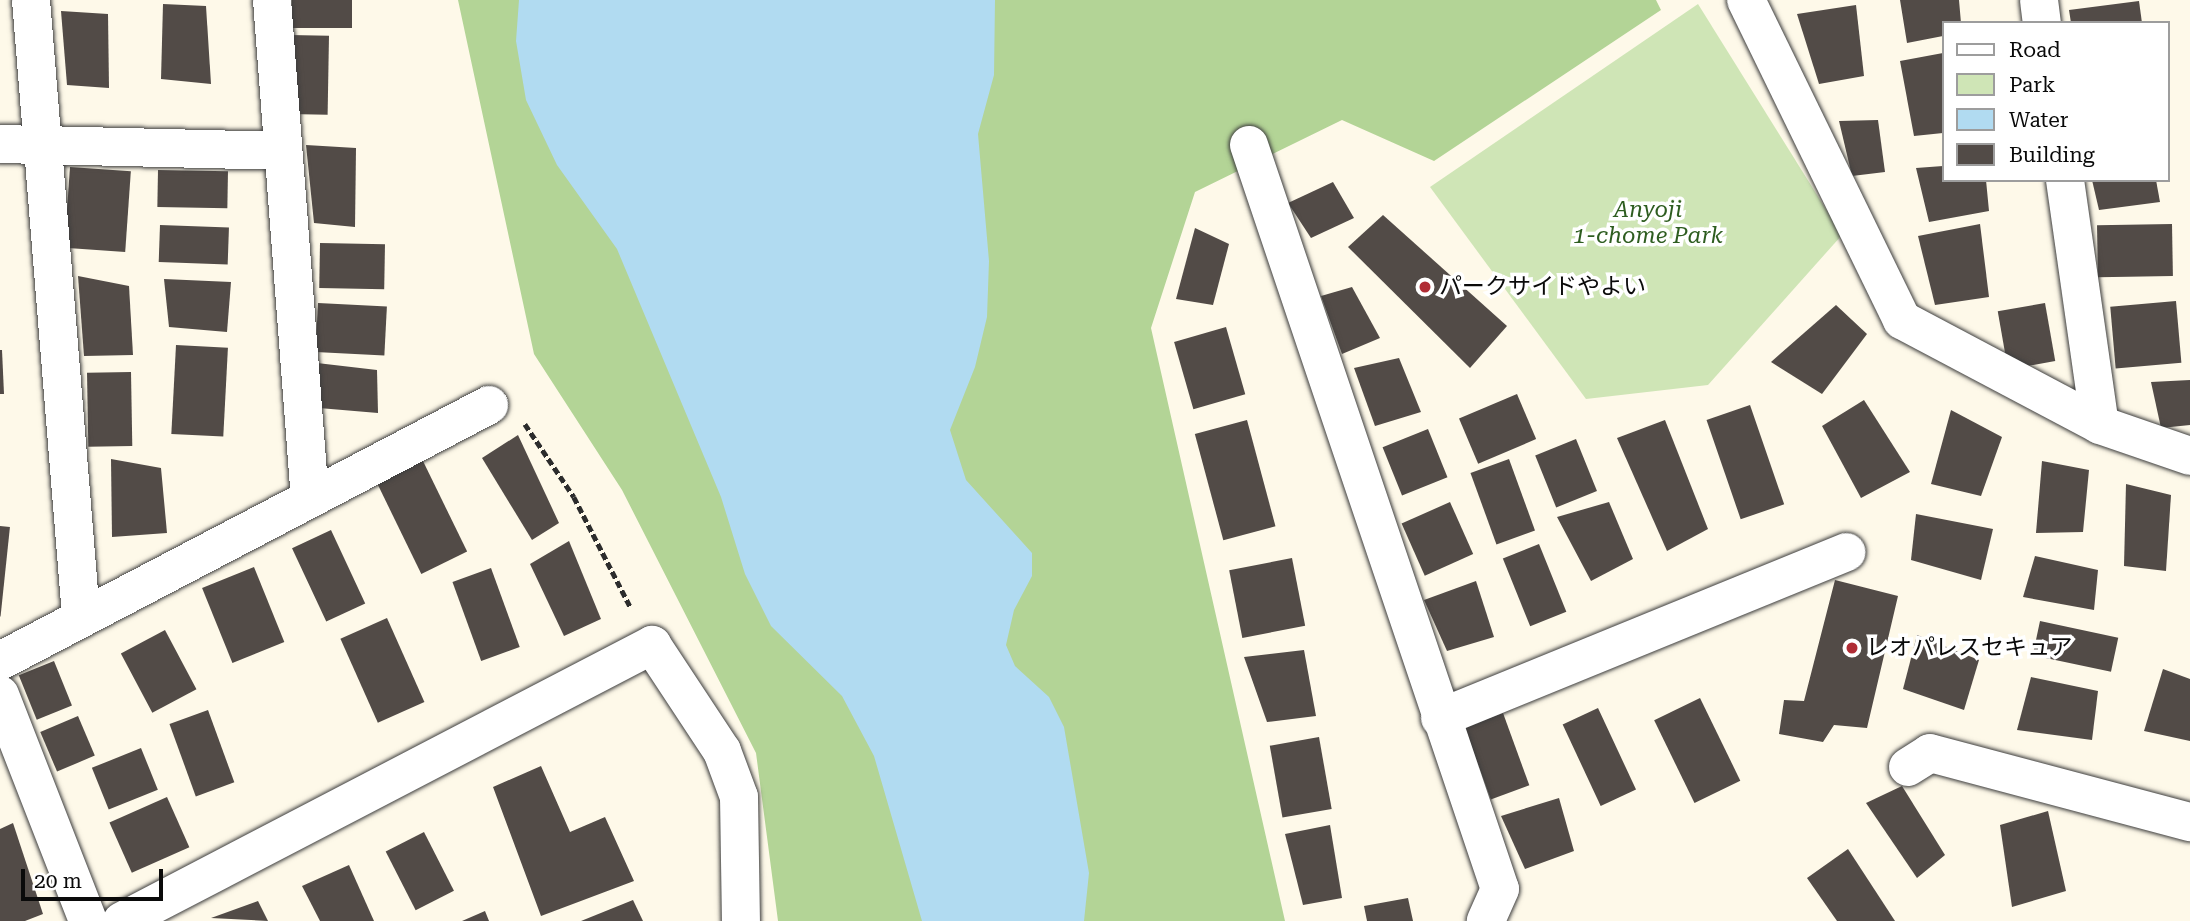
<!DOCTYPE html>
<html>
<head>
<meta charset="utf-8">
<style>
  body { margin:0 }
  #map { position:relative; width:2190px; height:921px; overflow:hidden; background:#fef9e9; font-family:"Roboto Serif","Noto Sans JP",serif }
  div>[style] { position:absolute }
  .green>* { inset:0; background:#cfe5b6 }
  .forest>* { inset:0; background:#b3d496 }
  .water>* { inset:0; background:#b1dbf1 }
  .building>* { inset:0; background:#524b47; transform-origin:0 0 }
  .path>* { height:4.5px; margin-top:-2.25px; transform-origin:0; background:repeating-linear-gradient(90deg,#2c2c2c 0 7px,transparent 0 10.5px) }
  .roads { filter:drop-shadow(0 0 2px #3d3d3d) drop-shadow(0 0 2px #3d3d3d) }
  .minor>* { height:38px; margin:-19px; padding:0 19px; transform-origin:19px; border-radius:19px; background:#fff }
  .dots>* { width:19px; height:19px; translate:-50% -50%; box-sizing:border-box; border:4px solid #fff; border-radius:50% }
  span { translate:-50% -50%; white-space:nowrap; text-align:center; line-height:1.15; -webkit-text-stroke:7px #fff; paint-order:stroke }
  .park-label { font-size:23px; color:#2e5d20; font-style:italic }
  .poi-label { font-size:23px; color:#0a0a0a }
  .left { translate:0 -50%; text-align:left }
  .legend { position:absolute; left:1942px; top:21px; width:228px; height:161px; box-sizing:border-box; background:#fff; border:2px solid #9d9d9d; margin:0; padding:9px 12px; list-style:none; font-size:21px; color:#0a0a0a }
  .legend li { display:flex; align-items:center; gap:14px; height:35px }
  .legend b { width:35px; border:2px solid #9d9d9d }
  .scale { position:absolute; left:21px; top:869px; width:142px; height:32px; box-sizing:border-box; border:4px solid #0a0a0a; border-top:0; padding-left:9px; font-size:21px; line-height:24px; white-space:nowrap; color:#0a0a0a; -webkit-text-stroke:5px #fff; paint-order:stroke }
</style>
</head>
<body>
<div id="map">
  <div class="green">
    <div style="clip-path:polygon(1698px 4px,1842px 235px,1708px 385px,1586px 399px,1430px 187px)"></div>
  </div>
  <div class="forest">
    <div style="clip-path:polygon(458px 0,1656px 0,1661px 10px,1434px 161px,1342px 120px,1195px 192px,1151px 328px,1285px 921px,778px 921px,756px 753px,622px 490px,534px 354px)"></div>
  </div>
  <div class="water">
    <div style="clip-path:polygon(519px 0,995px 0,994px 75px,978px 134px,989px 261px,987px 317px,975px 367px,950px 430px,966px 480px,1032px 553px,1032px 576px,1014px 610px,1006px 645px,1015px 666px,1049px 697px,1064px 727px,1089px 873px,1084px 921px,922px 921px,874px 756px,842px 696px,771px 626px,745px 574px,721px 497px,617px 249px,557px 165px,526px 100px,516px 41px)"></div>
  </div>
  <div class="building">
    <div style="left:292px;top:0;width:60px;height:28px"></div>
    <div style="clip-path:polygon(1900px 0,1959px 0,1961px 23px,1943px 23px,1943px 36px,1907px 43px)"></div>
    <div style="clip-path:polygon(2139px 1px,2142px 23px,2071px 23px,2069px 10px)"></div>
    <div style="clip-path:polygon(163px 4px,206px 6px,211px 84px,161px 79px)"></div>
    <div style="clip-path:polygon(1856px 5px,1864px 76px,1819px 84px,1797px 14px)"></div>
    <div style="clip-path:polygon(61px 11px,108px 14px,109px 88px,67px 85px)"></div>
    <div style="left:290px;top:35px;width:39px;height:79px;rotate:1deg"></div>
    <div style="clip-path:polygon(1943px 53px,1943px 133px,1914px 136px,1900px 61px)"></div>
    <div style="clip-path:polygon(1878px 120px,1885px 172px,1852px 176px,1839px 121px)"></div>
    <div style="clip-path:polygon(306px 145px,356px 148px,355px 227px,314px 223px)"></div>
    <div style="clip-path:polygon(1943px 166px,1943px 180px,1986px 180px,1989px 211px,1929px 222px,1916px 168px)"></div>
    <div style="left:70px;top:167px;width:61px;height:81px;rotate:4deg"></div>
    <div style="left:158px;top:170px;width:70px;height:37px;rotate:1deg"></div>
    <div style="clip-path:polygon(2092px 180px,2156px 180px,2160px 202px,2099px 210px)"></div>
    <div style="clip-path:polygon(1333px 182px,1354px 218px,1311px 238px,1288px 203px)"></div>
    <div style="clip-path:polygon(1383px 215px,1507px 326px,1470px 368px,1348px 247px)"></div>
    <div style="clip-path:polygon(1980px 224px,1989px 297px,1935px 305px,1918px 236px)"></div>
    <div style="left:2172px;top:224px;width:52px;height:75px;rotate:89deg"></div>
    <div style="left:160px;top:225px;width:69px;height:37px;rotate:2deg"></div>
    <div style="clip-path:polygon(1195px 228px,1229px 244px,1213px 305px,1176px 299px)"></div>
    <div style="left:320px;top:243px;width:65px;height:45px;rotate:1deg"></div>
    <div style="clip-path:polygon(78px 276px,129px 286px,133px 355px,84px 356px)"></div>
    <div style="clip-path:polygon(164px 279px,231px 282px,227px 332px,169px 327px)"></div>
    <div style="clip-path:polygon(1352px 287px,1380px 338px,1342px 354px,1321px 296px)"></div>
    <div style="left:2176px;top:301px;width:62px;height:66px;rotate:85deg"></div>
    <div style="left:318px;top:303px;width:69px;height:49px;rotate:3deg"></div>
    <div style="left:2045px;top:303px;width:59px;height:48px;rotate:80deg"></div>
    <div style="clip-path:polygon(1836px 305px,1867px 334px,1822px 394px,1771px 362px)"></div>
    <div style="left:1226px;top:327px;width:70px;height:54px;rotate:74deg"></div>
    <div style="left:176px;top:345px;width:52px;height:89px;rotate:3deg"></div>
    <div style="clip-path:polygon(0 350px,2px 350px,4px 394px,0 394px)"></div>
    <div style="clip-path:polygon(1399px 358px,1421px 412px,1375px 426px,1354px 368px)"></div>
    <div style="clip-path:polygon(317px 363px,377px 370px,378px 413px,319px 408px)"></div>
    <div style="left:131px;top:372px;width:74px;height:44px;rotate:89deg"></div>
    <div style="clip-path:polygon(2190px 380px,2190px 425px,2161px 428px,2151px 382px)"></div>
    <div style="left:1517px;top:394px;width:49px;height:63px;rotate:67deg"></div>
    <div style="clip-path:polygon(1864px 400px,1910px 472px,1861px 498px,1822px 426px)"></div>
    <div style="left:1750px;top:405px;width:105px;height:46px;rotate:71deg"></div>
    <div style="clip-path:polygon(1951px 410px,2002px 437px,1981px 496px,1931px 484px)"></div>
    <div style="left:1247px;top:420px;width:110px;height:54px;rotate:75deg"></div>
    <div style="clip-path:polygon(1665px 420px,1708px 529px,1667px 551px,1617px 438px)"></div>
    <div style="left:1428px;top:429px;width:52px;height:49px;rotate:68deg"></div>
    <div style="clip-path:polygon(518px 435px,559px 523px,532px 540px,482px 458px)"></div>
    <div style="left:1576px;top:439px;width:56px;height:44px;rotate:68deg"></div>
    <div style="clip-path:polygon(111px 459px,161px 468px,167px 533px,112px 537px)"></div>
    <div style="left:422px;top:459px;width:103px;height:51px;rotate:64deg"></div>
    <div style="left:1509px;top:459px;width:76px;height:41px;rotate:70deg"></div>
    <div style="clip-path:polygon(2042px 461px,2089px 470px,2083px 532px,2036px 533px)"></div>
    <div style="clip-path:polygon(2126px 484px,2171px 495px,2166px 571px,2124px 566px)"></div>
    <div style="left:1450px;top:502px;width:57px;height:53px;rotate:66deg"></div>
    <div style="clip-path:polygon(1609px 502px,1633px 559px,1591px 581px,1557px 517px)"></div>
    <div style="clip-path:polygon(1916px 514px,1993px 529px,1981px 580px,1911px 560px)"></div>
    <div style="left:0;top:526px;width:10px;height:90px;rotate:6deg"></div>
    <div style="left:331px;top:530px;width:81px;height:43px;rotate:65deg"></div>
    <div style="clip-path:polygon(569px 541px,601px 619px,564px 636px,530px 564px)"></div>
    <div style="left:1539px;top:544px;width:73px;height:39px;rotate:68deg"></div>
    <div style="clip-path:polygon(2035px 556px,2098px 570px,2094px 610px,2023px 597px)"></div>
    <div style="left:1292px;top:558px;width:69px;height:64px;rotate:79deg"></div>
    <div style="left:254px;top:567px;width:81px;height:56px;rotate:68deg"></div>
    <div style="left:491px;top:568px;width:84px;height:41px;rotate:70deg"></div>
    <div style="clip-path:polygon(1835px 580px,1898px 596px,1867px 728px,1834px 725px,1823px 742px,1779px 734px,1784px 700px,1804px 701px)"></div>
    <div style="clip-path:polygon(1476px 581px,1494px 637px,1447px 651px,1424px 600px)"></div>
    <div style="left:387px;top:618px;width:92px;height:51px;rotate:66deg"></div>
    <div style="left:2040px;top:621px;width:80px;height:35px;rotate:12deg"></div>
    <div style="left:165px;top:630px;width:67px;height:50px;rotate:62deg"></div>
    <div style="clip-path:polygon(1917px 635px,1979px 660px,1964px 710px,1903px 689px)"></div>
    <div style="clip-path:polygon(1304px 650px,1316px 716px,1267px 722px,1244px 657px)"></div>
    <div style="left:54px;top:661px;width:48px;height:38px;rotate:68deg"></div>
    <div style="clip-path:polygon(2163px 669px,2190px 679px,2190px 741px,2144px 731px)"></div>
    <div style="clip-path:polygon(2031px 677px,2098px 691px,2092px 740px,2017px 730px)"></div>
    <div style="left:1700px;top:698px;width:92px;height:51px;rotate:64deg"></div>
    <div style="left:1598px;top:708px;width:90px;height:39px;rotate:65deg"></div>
    <div style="left:208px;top:710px;width:77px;height:41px;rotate:70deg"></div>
    <div style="left:1503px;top:713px;width:77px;height:41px;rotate:70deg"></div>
    <div style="left:78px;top:716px;width:43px;height:41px;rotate:67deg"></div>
    <div style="left:1319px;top:737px;width:73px;height:50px;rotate:80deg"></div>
    <div style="left:141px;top:748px;width:45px;height:53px;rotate:68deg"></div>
    <div style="clip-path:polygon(541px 766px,570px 832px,605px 817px,634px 881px,541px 916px,493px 787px)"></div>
    <div style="clip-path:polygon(1902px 786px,1945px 855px,1917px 878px,1866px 803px)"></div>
    <div style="left:167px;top:797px;width:55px;height:63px;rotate:66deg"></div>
    <div style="clip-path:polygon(1559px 798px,1574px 851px,1525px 869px,1501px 816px)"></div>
    <div style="clip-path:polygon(2048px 811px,2066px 891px,2012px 907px,2000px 825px)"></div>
    <div style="clip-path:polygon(13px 823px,43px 914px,25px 921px,0 921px,0 829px)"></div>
    <div style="clip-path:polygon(1330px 825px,1342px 898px,1303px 905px,1285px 834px)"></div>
    <div style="left:424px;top:832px;width:66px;height:43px;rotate:63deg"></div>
    <div style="clip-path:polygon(1848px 849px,1895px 921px,1837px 921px,1807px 878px)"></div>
    <div style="clip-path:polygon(349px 865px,374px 921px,320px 921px,302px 886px)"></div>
    <div style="clip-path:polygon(1408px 898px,1413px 921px,1367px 921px,1364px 906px)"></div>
    <div style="clip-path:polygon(633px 900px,643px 921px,581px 921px)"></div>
    <div style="clip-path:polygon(258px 901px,268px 921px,211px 918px)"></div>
    <div style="clip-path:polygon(485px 911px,489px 921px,462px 921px)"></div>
  </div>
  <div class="path">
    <div style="left:525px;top:424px;width:88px;rotate:56.1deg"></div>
    <div style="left:574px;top:497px;width:125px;rotate:62.8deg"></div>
  </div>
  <div class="roads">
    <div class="minor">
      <div style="left:31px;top:0;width:618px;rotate:85.36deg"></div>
      <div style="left:272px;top:0;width:500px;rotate:85.65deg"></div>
      <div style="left:1746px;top:0;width:356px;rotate:64deg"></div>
      <div style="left:1902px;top:320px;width:224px;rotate:27.9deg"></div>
      <div style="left:2100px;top:425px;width:95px;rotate:19deg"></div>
      <div style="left:2039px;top:0;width:23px;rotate:83deg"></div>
      <div style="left:0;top:144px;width:282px;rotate:1.4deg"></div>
      <div style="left:1249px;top:145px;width:785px;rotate:71.36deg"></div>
      <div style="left:1500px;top:889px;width:35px;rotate:114deg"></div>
      <div style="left:2065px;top:180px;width:247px;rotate:81.9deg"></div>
      <div style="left:0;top:661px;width:552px;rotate:-27.63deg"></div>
      <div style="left:0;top:695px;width:243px;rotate:68.7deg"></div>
      <div style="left:1440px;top:718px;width:439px;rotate:-22.2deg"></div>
      <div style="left:1908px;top:767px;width:26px;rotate:-32deg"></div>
      <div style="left:1930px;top:753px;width:269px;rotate:14.9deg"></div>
      <div style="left:122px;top:921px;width:598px;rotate:-27.51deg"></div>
      <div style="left:652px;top:645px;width:127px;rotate:56.6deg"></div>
      <div style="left:722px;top:751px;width:49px;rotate:69.7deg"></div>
      <div style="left:739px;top:797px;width:124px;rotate:89.1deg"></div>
    </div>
  </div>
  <div class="dots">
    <div style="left:1425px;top:287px;background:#b02c35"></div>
    <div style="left:1852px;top:648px;background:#b02c35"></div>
  </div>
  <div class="park-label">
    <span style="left:1648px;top:223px">Anyoji<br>1-chome Park</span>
  </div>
  <div class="poi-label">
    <span class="left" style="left:1439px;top:287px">パークサイドやよい</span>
    <span class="left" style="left:1866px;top:648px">レオパレスセキュア</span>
  </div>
  <ul class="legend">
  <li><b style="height:9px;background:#fff"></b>Road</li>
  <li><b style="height:19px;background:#cfe5b6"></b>Park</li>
  <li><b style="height:19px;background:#b1dbf1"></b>Water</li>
  <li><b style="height:19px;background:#524b47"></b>Building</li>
  </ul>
  <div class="scale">20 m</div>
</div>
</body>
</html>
